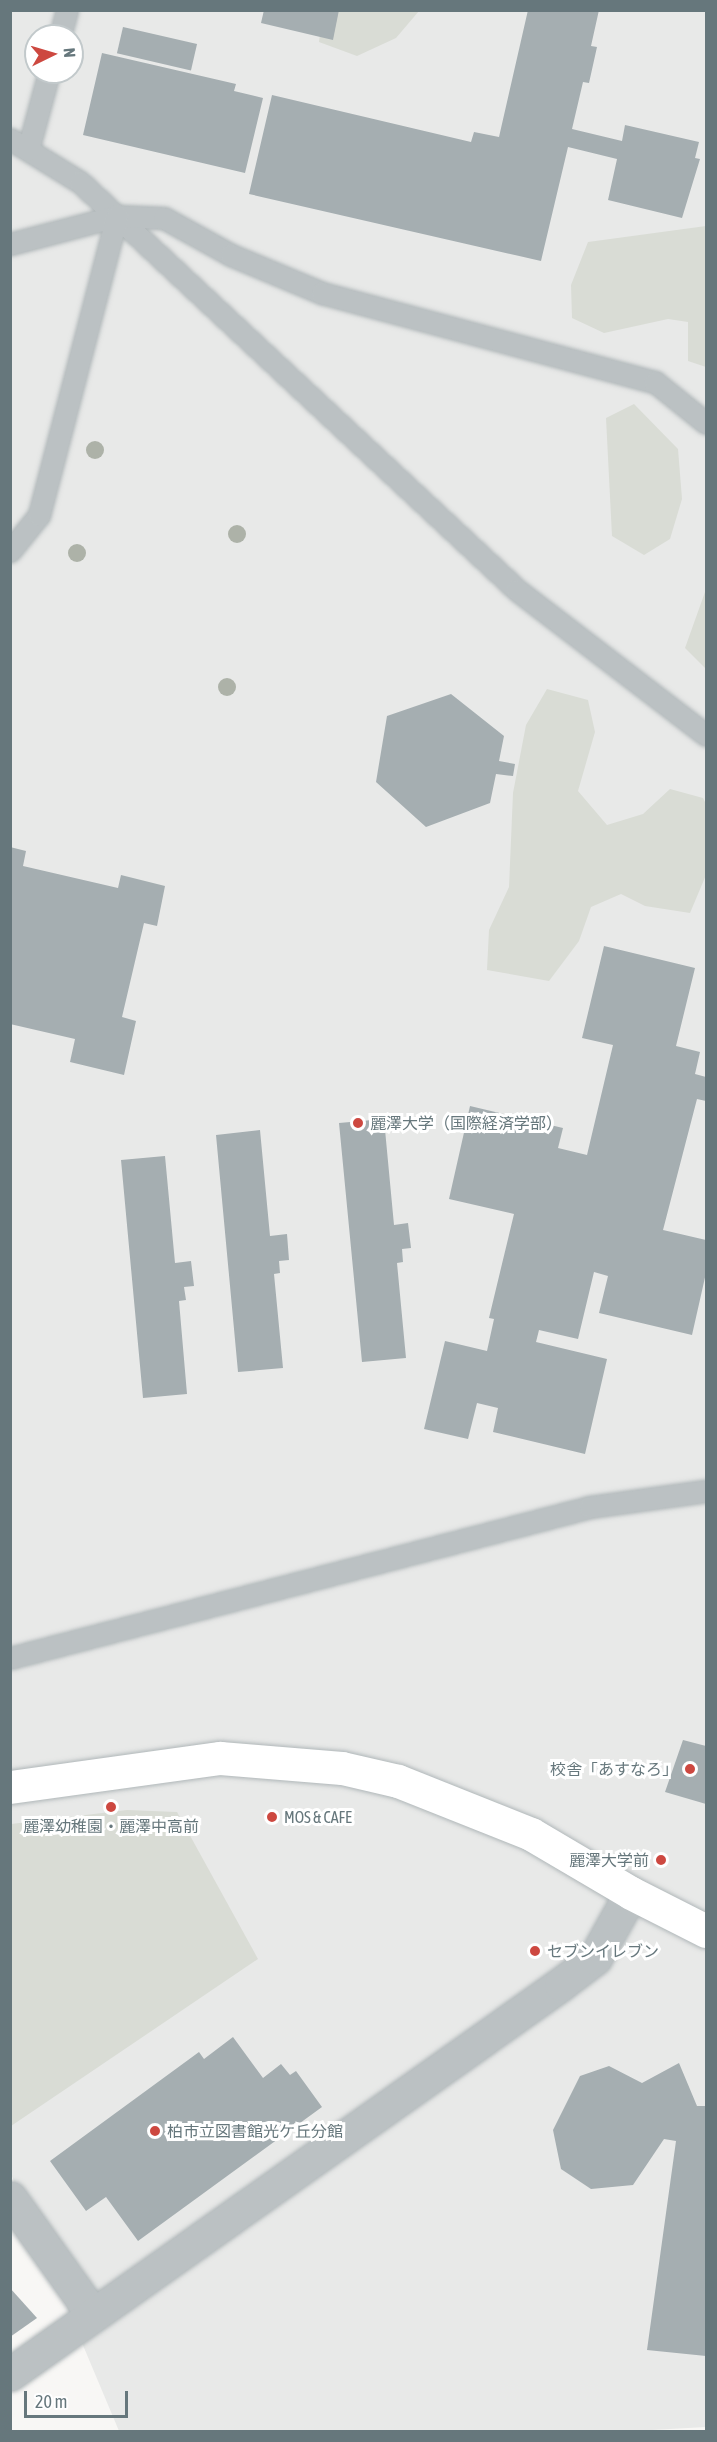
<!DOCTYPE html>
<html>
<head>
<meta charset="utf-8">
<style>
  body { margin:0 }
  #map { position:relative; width:717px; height:2442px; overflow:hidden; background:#f8f7f5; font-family:"Asap Condensed","Noto Sans JP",sans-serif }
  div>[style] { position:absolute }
  .built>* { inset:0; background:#e8e9e8 }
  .green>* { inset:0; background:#d9dcd5 }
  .building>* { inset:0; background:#a5aeb1; transform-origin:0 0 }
  .roads { filter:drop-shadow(0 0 2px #b0b7b9) drop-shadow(0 0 2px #b0b7b9) }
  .lane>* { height:21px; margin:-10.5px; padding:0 10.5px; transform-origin:10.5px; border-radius:10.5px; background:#bbc1c3 }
  .street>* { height:33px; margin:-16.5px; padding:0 16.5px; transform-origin:16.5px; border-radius:16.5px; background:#bbc1c3 }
  .secondary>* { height:33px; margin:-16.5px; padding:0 16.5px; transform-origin:16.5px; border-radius:16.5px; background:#fff }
  .trees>* { width:18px; height:18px; margin:-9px; border-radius:50%; background:#adb2a8 }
  .dots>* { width:16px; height:16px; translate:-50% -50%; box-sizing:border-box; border:3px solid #fff; border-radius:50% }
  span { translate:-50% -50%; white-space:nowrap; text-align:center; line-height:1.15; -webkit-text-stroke:6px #fff; paint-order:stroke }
  .poi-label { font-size:16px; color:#66777c }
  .left { translate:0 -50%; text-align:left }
  .right { translate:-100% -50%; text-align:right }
  .frame { position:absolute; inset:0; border:12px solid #66777c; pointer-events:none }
  .north { position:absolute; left:24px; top:24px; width:60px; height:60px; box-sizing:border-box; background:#fff; border:2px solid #c2c9cb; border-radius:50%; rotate:85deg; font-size:16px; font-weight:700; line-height:24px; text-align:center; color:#66777c }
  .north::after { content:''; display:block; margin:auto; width:21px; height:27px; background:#cd4840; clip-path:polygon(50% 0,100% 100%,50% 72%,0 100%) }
  .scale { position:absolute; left:24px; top:2391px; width:104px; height:27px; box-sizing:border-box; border:3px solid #66777c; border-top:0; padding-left:8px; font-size:18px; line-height:21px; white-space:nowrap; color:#66777c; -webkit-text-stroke:4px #fff; paint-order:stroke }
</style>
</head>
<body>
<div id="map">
  <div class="built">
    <div style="clip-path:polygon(evenodd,10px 11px,706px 11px,706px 2427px,616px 2432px,119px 2431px,11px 2174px,10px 11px,36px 36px,72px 36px,72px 72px,36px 72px,36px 36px)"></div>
  </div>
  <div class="green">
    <div style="clip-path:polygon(323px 11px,419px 11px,396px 38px,357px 56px,319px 42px)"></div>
    <div style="clip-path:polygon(706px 226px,706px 367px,688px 361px,688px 322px,668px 319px,604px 333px,572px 318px,571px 285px,588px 242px)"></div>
    <div style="clip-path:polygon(634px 404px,678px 449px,682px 499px,670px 539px,644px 555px,612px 536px,606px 418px)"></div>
    <div style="clip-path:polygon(705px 592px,706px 592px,706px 669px,685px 648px)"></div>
    <div style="clip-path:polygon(547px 689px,588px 700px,595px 732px,578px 791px,607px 825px,643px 814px,670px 789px,703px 798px,706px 804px,706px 875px,690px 913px,645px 906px,621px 894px,591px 907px,579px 941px,549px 981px,487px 970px,489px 930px,509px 887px,513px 793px,526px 725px)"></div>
    <div style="clip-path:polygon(127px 1810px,177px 1812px,258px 1959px,11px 2126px,11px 1824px)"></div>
  </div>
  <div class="building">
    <div style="clip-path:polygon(264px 10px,339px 10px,333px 40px,261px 23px)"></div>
    <div style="clip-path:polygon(528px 10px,599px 10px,591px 46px,597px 47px,589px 83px,583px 82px,572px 129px,622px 141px,625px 125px,699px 142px,695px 158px,700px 159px,682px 218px,608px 200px,617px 159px,568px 147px,541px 261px,249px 194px,272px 95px,471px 142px,474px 132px,499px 137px)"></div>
    <div style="left:123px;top:27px;width:76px;height:27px;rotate:13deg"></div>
    <div style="clip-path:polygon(102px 53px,236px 84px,234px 91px,263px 98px,245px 173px,83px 135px)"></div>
    <div style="clip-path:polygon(451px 694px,504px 736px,499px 761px,515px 764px,513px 776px,496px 774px,490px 803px,426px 827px,376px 782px,387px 716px)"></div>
    <div style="clip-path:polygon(10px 847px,26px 851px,23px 866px,118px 888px,121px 875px,165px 886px,157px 926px,144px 923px,122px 1017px,136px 1021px,124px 1075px,70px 1062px,75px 1039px,10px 1024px)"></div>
    <div style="clip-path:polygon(604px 946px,695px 968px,676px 1046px,700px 1052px,695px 1074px,706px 1077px,706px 1101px,697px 1099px,663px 1230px,706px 1240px,706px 1273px,692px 1335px,599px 1313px,608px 1276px,594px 1272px,578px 1339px,539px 1330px,536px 1342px,607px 1359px,585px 1454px,493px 1432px,498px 1408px,477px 1403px,468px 1439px,424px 1429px,445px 1341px,487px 1351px,494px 1319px,489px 1318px,514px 1214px,449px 1199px,470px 1106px,563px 1128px,558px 1148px,587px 1155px,613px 1045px,582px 1038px)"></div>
    <div style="clip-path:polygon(384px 1119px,394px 1225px,408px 1223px,411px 1248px,402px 1249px,403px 1262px,397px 1263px,406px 1358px,362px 1362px,339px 1123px)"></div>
    <div style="clip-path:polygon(260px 1130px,270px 1236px,287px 1234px,289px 1260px,279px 1261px,280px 1273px,274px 1274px,283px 1368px,238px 1372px,216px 1135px)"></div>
    <div style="clip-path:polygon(165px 1156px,175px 1263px,191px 1261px,194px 1286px,184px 1287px,186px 1300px,179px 1301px,187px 1394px,143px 1398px,121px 1160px)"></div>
    <div style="clip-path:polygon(683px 1740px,706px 1746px,706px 1804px,665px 1792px)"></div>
    <div style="clip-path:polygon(233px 2037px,263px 2078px,281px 2064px,290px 2075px,296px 2071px,322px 2107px,138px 2241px,106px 2197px,86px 2211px,50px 2161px,199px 2052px,204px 2059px)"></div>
    <div style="clip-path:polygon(679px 2063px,697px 2106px,706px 2106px,706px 2356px,647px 2350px,676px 2141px,664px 2139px,633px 2185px,591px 2189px,561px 2169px,553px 2130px,580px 2076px,609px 2066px,642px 2083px)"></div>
    <div style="clip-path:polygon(10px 2288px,37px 2318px,10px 2337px)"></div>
  </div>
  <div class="roads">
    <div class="lane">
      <div style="left:60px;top:36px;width:27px;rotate:-75deg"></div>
      <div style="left:10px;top:139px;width:82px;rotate:31.6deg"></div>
      <div style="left:80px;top:182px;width:598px;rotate:43.03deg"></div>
      <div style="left:517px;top:590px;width:238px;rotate:37.5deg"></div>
      <div style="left:28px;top:150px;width:81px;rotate:-74.9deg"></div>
      <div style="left:10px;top:244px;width:111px;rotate:-14.7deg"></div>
      <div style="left:117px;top:216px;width:47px;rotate:2.4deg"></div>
      <div style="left:164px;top:218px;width:77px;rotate:28.9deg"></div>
      <div style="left:231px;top:255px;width:99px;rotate:22.7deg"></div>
      <div style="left:322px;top:293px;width:345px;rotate:15deg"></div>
      <div style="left:655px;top:382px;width:65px;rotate:38.8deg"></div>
      <div style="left:10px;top:551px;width:46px;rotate:-51.1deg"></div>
      <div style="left:39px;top:515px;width:309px;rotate:-75.4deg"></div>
      <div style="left:10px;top:1658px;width:599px;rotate:-14.59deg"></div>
      <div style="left:590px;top:1507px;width:117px;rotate:-7.9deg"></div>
    </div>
    <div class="street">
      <div style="left:10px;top:2198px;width:143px;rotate:54.6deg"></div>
      <div style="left:10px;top:2374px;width:675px;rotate:-35.29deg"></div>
      <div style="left:561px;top:1984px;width:43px;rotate:-37.4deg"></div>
      <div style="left:595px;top:1958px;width:74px;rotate:-61deg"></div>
    </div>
    <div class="secondary">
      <div style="left:10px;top:1787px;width:212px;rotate:-7.9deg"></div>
      <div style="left:220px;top:1758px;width:122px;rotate:4.7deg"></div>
      <div style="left:342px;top:1768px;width:57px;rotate:13.1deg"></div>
      <div style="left:398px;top:1781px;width:143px;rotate:21.7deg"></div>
      <div style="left:531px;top:1834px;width:116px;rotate:30.5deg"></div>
      <div style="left:631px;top:1893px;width:84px;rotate:26.9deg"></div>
    </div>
  </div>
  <div class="trees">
    <div style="left:95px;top:450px"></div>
    <div style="left:237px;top:534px"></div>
    <div style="left:77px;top:553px"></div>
    <div style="left:227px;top:687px"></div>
  </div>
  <div class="dots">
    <div style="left:358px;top:1123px;background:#cd4840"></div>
    <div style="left:690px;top:1769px;background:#cd4840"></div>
    <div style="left:111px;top:1807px;background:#cd4840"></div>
    <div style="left:272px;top:1817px;background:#cd4840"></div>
    <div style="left:661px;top:1860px;background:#cd4840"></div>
    <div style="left:535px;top:1951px;background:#cd4840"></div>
    <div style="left:155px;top:2131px;background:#cd4840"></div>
  </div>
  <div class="poi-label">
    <span class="left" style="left:370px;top:1123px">麗澤大学（国際経済学部）</span>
    <span class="right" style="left:678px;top:1769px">校舎「あすなろ」</span>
    <span class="left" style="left:284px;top:1817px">MOS &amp; CAFE</span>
    <span style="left:111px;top:1826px">麗澤幼稚園・麗澤中高前</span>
    <span class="right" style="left:649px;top:1860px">麗澤大学前</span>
    <span class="left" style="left:547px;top:1951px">セブンイレブン</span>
    <span class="left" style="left:167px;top:2131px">柏市立図書館光ケ丘分館</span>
  </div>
  <div class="frame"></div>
  <div class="north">N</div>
  <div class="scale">20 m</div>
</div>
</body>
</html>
